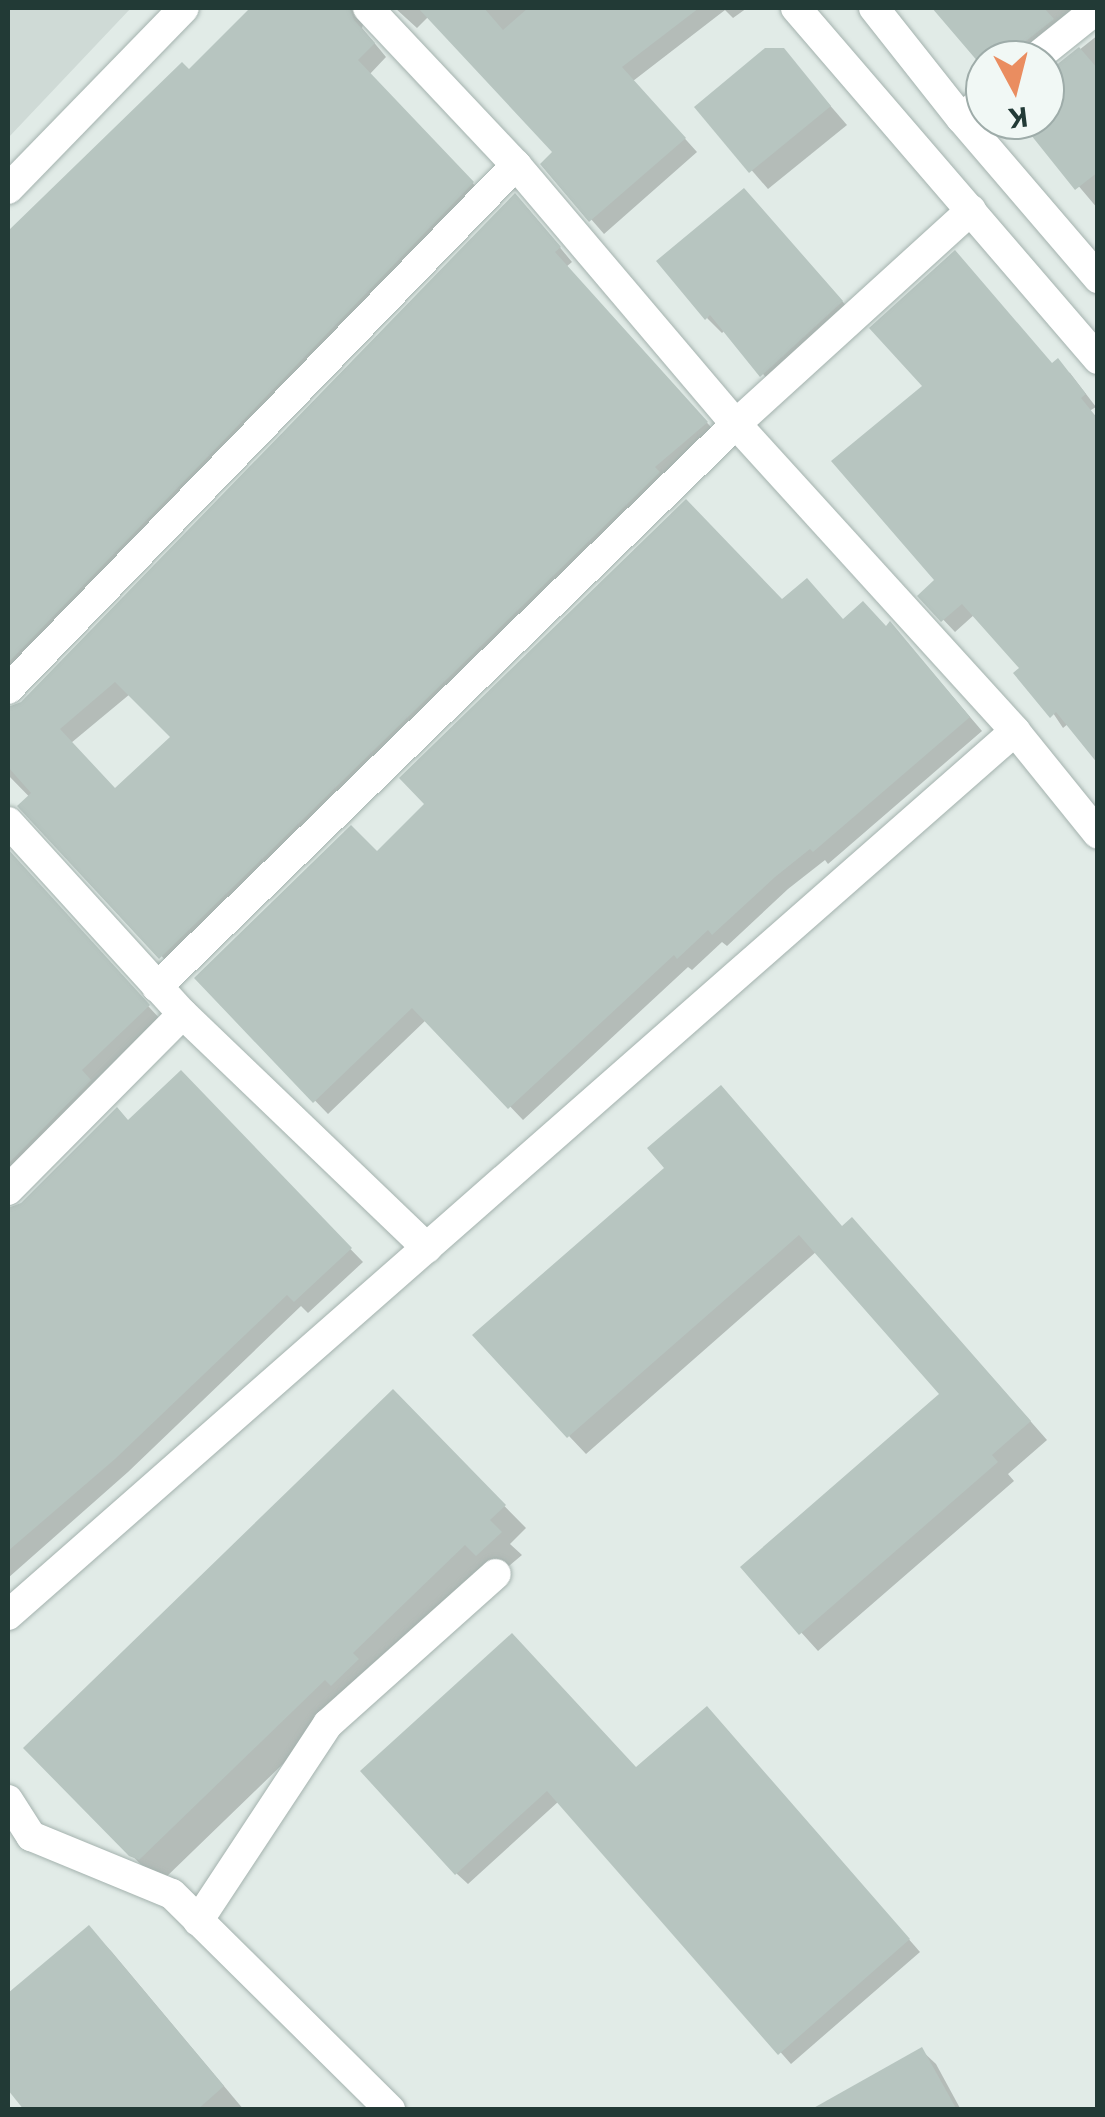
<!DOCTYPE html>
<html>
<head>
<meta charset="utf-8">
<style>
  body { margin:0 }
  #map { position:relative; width:1105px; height:2117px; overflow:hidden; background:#e1ebe7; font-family:"IBM Plex Sans",sans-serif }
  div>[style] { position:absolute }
  .built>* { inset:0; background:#cfdad6 }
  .shadow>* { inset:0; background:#0003 }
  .building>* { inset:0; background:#b7c5c0 }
  .roads { filter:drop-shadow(0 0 2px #a4b2ae) drop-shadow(0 0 2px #a4b2ae) }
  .minor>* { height:30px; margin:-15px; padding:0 15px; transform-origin:15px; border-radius:15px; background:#fff }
  .tertiary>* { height:30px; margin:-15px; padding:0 15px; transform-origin:15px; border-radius:15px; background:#fff }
  .secondary>* { height:30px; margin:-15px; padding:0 15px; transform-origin:15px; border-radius:15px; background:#fff }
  span { translate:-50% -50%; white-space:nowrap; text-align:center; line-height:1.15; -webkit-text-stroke:9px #f1f8f5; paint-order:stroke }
  .frame { position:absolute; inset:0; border:10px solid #223a36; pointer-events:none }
  .north { position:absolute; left:965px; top:40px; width:100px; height:100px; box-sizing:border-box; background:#f1f8f5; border:2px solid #9eaca9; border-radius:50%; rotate:173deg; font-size:28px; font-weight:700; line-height:40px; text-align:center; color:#223a36 }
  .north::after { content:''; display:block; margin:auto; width:35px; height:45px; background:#ea8d60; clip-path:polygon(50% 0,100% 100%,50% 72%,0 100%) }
</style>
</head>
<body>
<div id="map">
  <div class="built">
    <div style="clip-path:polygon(8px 8px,131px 8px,8px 138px)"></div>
  </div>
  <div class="shadow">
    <div style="clip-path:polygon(254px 8px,368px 8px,362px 28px,386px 57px,369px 75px,485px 196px,8px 689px,8px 235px,182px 65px,189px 72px)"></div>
    <div style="clip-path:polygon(395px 8px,747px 8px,733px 18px,725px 10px,633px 81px,697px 152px,604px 234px,543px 164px,555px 152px,430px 15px,417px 28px)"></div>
    <div style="clip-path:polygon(935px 8px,1098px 8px,1034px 60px,985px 60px,985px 66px)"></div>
    <div style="clip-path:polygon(1098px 35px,1098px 209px,1023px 120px,1045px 120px,1045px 77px)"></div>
    <div style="clip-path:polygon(783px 51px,847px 125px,768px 189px,697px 107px)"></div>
    <div style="clip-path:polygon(759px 206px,856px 317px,777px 390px,725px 330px,722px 333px,707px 318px)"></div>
    <div style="clip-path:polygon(evenodd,528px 209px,572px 262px,566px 267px,719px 436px,173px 970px,49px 817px,8px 775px,8px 709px,23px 704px,528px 209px,130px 694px,174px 737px,116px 791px,71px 743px,130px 694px)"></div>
    <div style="clip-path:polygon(1053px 366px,1070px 373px,1096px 407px,1091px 410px,1069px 723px,1063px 728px,1023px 668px,975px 614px,955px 632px,921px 596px,938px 580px)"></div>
    <div style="clip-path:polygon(783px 603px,844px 622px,886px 628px,903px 638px,982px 731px,828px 864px,825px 860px,788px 889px,727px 946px,722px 942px,692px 970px,688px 967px,523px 1120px,427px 1019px,328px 1114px,197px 978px,377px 854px)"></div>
    <div style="clip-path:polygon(9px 855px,161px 1020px,8px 1190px,8px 857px)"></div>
    <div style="clip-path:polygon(181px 1074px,363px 1262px,308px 1313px,301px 1306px,128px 1472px,8px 1578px,8px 1210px,22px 1206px,128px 1123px)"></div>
    <div style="clip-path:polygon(667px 1169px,869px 1238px,1047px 1440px,1008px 1474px,1014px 1481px,818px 1651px,743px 1568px,943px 1394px,817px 1251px,586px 1454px,569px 1436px)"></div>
    <div style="clip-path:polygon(393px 1393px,526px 1528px,510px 1544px,522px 1555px,349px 1700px,162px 1881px,154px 1878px,27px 1748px)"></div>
    <div style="clip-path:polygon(512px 1636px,637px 1770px,718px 1721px,920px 1952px,791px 2064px,559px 1801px,468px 1884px,456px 1873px)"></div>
    <div style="clip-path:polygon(88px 1928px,111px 1951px,244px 2110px,27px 2110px,8px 2086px,8px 1996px)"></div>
    <div style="clip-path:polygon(921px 2050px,936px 2064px,961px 2110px,815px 2110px)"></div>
  </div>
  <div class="building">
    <div style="clip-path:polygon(250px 8px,350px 8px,354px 20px,375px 43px,358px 60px,474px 182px,8px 663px,8px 231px,182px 62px,189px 69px)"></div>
    <div style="clip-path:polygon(418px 8px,484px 8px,503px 30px,528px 8px,699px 8px,622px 67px,686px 138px,589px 222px,540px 164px,552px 152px)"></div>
    <div style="clip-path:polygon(932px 8px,1044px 8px,1054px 19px,1021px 45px,1015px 60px,985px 60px,985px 70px)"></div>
    <div style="clip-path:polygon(1079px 47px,1098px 69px,1098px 172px,1075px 190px,1019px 120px,1045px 120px,1045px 74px)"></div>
    <div style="clip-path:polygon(765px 48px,784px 48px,831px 106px,749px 173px,694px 107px)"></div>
    <div style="clip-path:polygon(744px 188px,843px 301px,760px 377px,710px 315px,705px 320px,656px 261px)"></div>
    <div style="clip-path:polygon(evenodd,515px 193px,561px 247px,555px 252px,708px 422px,655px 467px,660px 472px,159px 959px,17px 806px,31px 793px,8px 767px,8px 707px,21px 702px,515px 193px,115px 682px,170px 737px,115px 788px,60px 729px,115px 682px)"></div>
    <div style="clip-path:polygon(955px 250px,1052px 363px,1058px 358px,1086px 394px,1081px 398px,1098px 419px,1098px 764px,1056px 712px,1050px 718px,1013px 673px,1019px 668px,962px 604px,941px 622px,917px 596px,934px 580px,831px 461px,922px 386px,869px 328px)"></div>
    <div style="clip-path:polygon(686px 499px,782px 599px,807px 578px,843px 619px,863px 601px,886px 626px,890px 621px,970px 717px,813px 852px,810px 849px,775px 877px,712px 935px,708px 930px,677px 959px,674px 955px,508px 1109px,412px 1008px,313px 1103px,194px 978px,351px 825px,377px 851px,424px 804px,399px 778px)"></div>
    <div style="clip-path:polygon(8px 849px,150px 1005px,82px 1070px,91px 1080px,8px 1164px)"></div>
    <div style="clip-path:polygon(181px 1070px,352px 1248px,294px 1302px,287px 1295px,115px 1459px,8px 1551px,8px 1208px,21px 1203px,117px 1107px,128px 1120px)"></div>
    <div style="clip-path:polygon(721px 1085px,842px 1226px,852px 1217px,1031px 1421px,992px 1455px,998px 1462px,799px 1635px,740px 1567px,939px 1394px,799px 1235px,567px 1438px,472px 1335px,664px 1168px,647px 1148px)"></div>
    <div style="clip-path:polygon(393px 1389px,506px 1505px,490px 1520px,502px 1532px,476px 1556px,465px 1545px,353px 1653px,359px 1659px,331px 1686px,325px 1680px,139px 1860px,129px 1856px,23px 1748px)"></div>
    <div style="clip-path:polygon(512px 1633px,636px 1767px,707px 1706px,910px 1939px,778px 2055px,547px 1791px,455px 1875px,360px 1771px)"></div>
    <div style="clip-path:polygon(89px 1925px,224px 2086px,197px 2110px,24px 2110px,8px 2090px,8px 1993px)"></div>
    <div style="clip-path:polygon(922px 2047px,957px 2110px,810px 2110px)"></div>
  </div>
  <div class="roads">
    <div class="minor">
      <div style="left:368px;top:8px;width:216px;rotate:46.7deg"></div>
      <div style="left:516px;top:165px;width:340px;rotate:49.7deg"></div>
      <div style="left:736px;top:424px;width:415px;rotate:47.7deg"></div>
      <div style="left:1015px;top:731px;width:132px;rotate:51.1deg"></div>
      <div style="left:1033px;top:60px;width:83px;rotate:-38.7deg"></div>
      <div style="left:961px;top:118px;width:31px;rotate:-38deg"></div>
      <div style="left:8px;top:689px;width:730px;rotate:-45.89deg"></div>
      <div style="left:8px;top:822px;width:260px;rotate:47.7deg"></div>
      <div style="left:183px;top:1014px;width:338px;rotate:43.8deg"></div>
      <div style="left:157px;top:987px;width:808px;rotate:-44.2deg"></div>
      <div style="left:736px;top:424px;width:318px;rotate:-42.3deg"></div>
      <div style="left:8px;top:1190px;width:248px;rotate:-45.2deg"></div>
      <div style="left:8px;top:1615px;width:1340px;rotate:-41.28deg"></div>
      <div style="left:8px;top:1800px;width:43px;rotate:57.4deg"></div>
      <div style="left:31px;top:1836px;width:152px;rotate:22.4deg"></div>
      <div style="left:172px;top:1894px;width:307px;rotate:44.7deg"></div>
      <div style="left:198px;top:1921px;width:236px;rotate:-56.6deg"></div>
      <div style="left:328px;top:1724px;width:225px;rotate:-41.8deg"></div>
    </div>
    <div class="tertiary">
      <div style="left:8px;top:189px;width:252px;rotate:-45.8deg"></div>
    </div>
    <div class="secondary">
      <div style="left:796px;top:8px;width:463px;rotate:49.3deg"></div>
      <div style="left:874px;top:8px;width:140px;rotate:51.7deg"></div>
      <div style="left:961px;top:118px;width:211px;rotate:49.4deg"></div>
    </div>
  </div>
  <div class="frame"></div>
  <div class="north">K</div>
</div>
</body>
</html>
